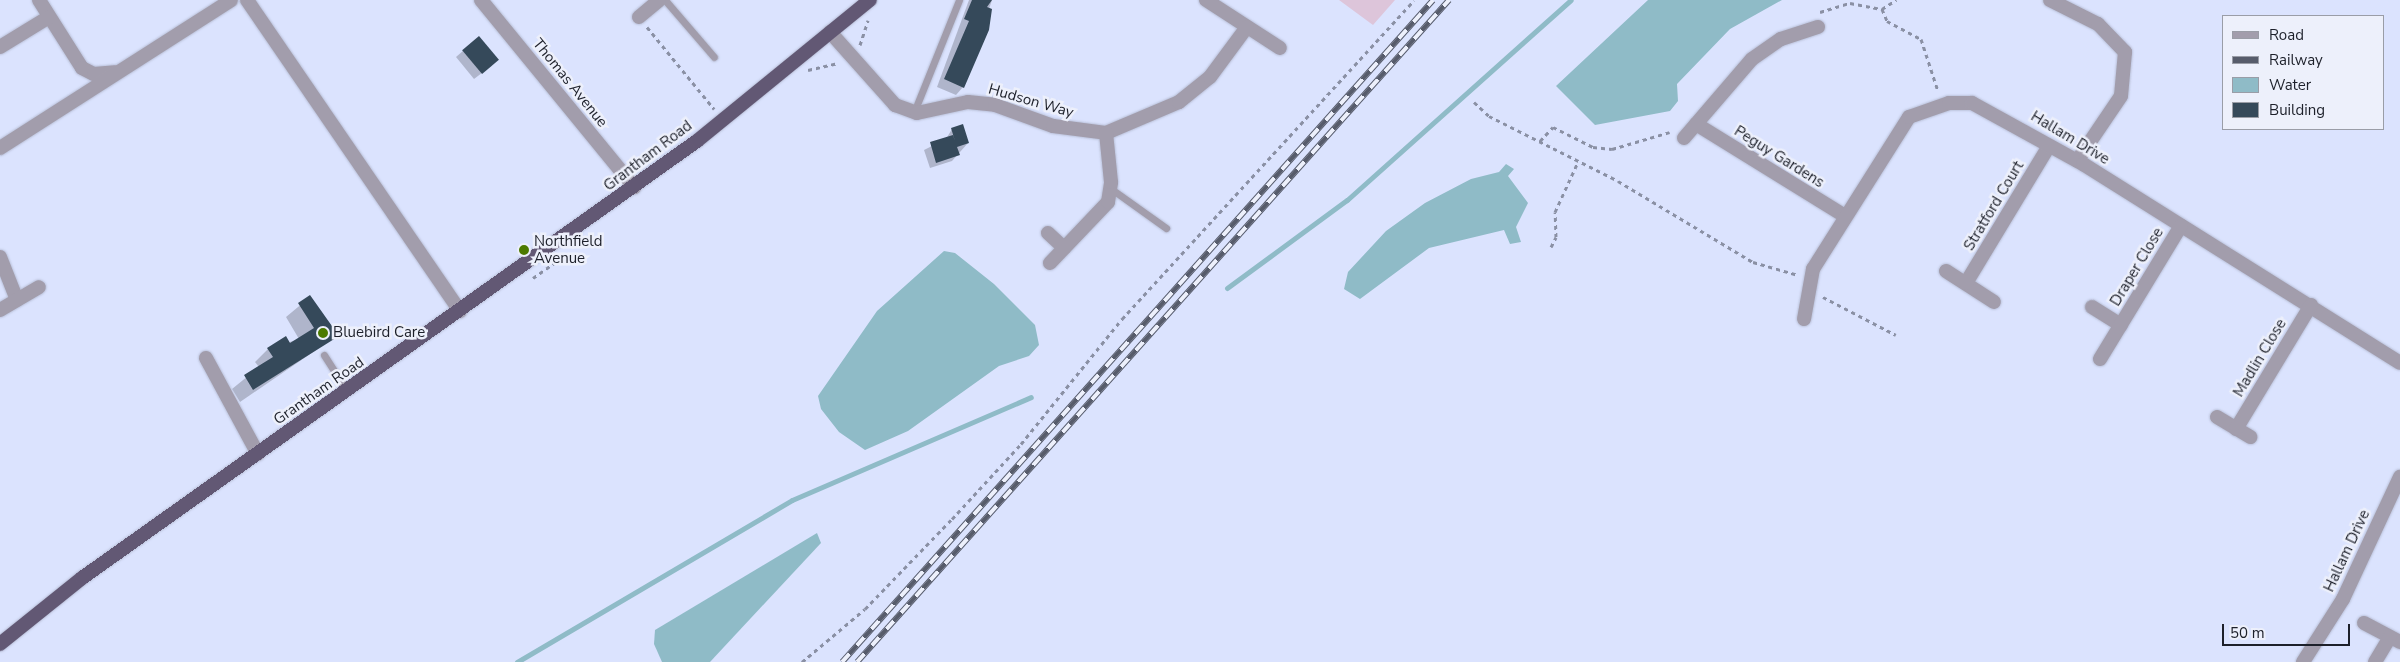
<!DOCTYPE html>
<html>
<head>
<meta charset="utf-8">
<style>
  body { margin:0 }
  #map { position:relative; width:2400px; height:662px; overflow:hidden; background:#dbe3fe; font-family:"Nunito Sans",sans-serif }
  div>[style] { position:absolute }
  .green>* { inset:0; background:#ddc5da }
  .water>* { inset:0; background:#8fbbc7 }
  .shadow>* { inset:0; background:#0003 }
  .stream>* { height:5px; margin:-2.5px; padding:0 2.5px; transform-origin:2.5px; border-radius:2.5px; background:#8fbbc7 }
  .building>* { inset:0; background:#35495a; transform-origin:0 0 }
  .path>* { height:3px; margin-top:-1.5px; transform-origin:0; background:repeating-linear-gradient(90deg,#8a90a4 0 4px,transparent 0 8px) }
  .roads { filter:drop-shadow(0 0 1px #b9c0d8) drop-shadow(0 0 1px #b9c0d8) }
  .service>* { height:7px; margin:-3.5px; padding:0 3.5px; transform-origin:3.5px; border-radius:3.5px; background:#a29dac }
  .minor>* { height:14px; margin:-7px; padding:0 7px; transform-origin:7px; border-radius:7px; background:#a29dac }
  .trunk>* { height:14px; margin:-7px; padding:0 7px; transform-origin:7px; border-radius:7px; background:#625874 }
  .rail>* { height:5.5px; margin-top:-2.75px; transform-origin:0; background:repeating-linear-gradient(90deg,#edf0fb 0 11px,#575c6b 0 22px); box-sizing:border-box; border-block:1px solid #575c6b }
  .dots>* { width:14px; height:14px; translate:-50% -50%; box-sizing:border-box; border:2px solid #edf0fb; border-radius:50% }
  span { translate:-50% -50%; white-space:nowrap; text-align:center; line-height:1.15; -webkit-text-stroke:5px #edf0fb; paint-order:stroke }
  .street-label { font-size:15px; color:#1d202a }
  .poi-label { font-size:15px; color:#1d202a }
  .left { translate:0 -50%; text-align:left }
  .legend { position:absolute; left:2222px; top:15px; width:162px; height:115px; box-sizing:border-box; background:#edf0fb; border:1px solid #9a9da7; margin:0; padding:6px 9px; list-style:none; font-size:15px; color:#1d202a }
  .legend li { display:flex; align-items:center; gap:10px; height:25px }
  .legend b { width:25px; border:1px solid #9a9da7 }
  .scale { position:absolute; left:2222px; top:624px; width:128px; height:22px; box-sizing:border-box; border:2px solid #1d202a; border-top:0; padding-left:6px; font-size:15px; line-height:18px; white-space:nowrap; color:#1d202a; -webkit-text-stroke:4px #edf0fb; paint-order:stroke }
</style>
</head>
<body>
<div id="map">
  <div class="green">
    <div style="clip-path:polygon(1339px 0,1395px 0,1373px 25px)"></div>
  </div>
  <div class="water">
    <div style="clip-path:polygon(1648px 0,1782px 0,1730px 29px,1677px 84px,1678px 101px,1670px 111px,1595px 125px,1556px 86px)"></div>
    <div style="clip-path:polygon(1506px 164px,1514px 169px,1508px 176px,1528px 203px,1516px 227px,1521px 242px,1510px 244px,1504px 230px,1429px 248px,1360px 299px,1344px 289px,1348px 272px,1386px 231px,1425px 203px,1471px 179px,1499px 172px)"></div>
    <div style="clip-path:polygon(944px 251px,955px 253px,994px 284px,1035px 325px,1039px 345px,1029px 356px,999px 366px,908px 431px,865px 450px,839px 432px,821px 409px,818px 396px,877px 311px)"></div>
    <div style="clip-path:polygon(817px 533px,821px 543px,710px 662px,662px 662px,654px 644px,655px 630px)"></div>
  </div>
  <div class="shadow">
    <div style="clip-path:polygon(969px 0,992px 0,963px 87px,956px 95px,937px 87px)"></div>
    <div style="clip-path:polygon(479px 37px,491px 66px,474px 79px,456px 57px)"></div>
    <div style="clip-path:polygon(952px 129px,968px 143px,952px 161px,930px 168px,924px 150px,946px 139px)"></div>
    <div style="clip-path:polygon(310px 297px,338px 335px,240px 402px,232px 389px,259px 367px,255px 362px,268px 349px,299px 339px,286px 317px)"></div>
  </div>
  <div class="stream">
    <div style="left:1227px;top:288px;width:149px;rotate:-36.3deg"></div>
    <div style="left:1347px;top:200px;width:300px;rotate:-41.8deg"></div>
    <div style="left:517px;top:662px;width:319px;rotate:-30.5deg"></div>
    <div style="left:792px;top:500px;width:260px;rotate:-23.3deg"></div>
  </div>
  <div class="building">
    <div style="clip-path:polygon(972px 0,992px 0,987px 7px,992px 9px,989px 30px,964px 88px,944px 79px,969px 21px,964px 19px)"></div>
    <div style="left:479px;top:36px;width:31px;height:22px;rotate:50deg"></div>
    <div style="clip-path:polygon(963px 124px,969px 143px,957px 147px,960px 155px,936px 163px,930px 142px,953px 135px,955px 141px,951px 128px)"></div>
    <div style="clip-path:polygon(310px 295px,339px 336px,253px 390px,244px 375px,273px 357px,267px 348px,286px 336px,290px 343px,314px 328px,298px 303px)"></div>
  </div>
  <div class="path">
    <div style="left:1882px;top:9px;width:13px;rotate:67deg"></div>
    <div style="left:1887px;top:21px;width:38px;rotate:28deg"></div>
    <div style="left:1921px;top:39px;width:55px;rotate:71.9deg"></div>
    <div style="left:1820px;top:12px;width:31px;rotate:-17deg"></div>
    <div style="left:1850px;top:3px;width:33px;rotate:11deg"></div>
    <div style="left:1882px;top:9px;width:17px;rotate:-33deg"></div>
    <div style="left:647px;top:27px;width:106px;rotate:50.7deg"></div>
    <div style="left:860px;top:45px;width:26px;rotate:-72deg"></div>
    <div style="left:808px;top:70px;width:31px;rotate:-13deg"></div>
    <div style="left:1474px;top:102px;width:21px;rotate:43deg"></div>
    <div style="left:1489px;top:116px;width:144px;rotate:26.7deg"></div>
    <div style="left:1618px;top:181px;width:157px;rotate:31deg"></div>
    <div style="left:1753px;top:262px;width:47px;rotate:16.1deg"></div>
    <div style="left:1540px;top:141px;width:19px;rotate:-47deg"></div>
    <div style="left:1553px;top:127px;width:45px;rotate:26.6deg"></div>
    <div style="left:1593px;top:147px;width:19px;rotate:6deg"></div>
    <div style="left:1612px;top:149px;width:60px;rotate:-16.3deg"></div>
    <div style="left:1551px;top:247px;width:11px;rotate:-63deg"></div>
    <div style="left:1556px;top:237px;width:25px;rotate:-92deg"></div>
    <div style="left:1555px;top:212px;width:53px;rotate:-65.4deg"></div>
    <div style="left:533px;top:278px;width:42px;rotate:-35.2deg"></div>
    <div style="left:1823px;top:297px;width:82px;rotate:27.5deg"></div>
    <div style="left:802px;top:662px;width:82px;rotate:-40.1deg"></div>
    <div style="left:865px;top:609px;width:125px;rotate:-46deg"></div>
    <div style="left:952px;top:519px;width:102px;rotate:-47.4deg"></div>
    <div style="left:1021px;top:444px;width:161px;rotate:-51.1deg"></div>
    <div style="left:1122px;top:319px;width:432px;rotate:-47.5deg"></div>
  </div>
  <div class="roads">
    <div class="service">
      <div style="left:665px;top:0;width:75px;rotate:49.3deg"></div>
      <div style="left:914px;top:112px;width:121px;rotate:-68.1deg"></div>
      <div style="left:1110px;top:188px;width:69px;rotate:35.5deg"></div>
      <div style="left:324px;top:355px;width:43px;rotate:57.4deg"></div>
    </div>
    <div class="minor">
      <div style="left:39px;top:0;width:80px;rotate:57.7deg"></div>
      <div style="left:82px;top:68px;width:13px;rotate:27deg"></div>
      <div style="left:94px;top:74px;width:21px;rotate:-5deg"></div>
      <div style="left:247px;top:0;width:377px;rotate:55.6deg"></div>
      <div style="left:481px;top:0;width:242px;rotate:50.7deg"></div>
      <div style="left:1206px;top:0;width:88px;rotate:33deg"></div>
      <div style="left:2050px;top:0;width:54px;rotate:26.6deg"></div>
      <div style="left:2098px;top:24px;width:39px;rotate:46deg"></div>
      <div style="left:2125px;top:52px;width:44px;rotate:95.2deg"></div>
      <div style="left:2121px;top:96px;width:78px;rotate:124.1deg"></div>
      <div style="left:639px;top:17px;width:26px;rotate:-40deg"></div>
      <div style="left:830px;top:32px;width:98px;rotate:48.3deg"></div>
      <div style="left:895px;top:105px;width:23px;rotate:20deg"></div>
      <div style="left:917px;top:113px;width:52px;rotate:-12.2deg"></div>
      <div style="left:968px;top:102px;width:27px;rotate:6deg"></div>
      <div style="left:995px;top:105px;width:62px;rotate:19.9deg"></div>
      <div style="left:1053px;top:126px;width:53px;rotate:7.5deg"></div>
      <div style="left:1106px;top:133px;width:79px;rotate:-23deg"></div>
      <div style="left:1179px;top:102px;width:40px;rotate:-39deg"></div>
      <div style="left:1210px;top:77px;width:62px;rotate:-53.5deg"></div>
      <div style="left:0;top:47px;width:57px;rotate:-31.5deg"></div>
      <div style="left:1696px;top:124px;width:175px;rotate:31.7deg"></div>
      <div style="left:1684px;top:138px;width:104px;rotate:-49.3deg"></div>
      <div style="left:1752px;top:59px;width:35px;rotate:-35deg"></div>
      <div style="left:1781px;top:39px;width:39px;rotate:-18deg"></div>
      <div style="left:0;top:148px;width:274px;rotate:-32.6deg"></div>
      <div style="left:1048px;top:233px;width:22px;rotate:43deg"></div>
      <div style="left:0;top:257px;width:46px;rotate:68.4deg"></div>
      <div style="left:1050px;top:263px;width:84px;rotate:-46.4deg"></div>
      <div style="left:1108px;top:202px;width:20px;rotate:-81deg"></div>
      <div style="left:1111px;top:182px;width:49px;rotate:-95.8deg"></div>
      <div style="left:1946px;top:271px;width:57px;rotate:32.9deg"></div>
      <div style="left:1966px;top:283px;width:160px;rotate:-58.8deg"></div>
      <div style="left:2092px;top:307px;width:34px;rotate:32deg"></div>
      <div style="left:0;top:310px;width:45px;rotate:-30.5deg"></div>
      <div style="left:1804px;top:319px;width:51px;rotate:-79.8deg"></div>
      <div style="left:1813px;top:269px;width:180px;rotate:-57.7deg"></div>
      <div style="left:1909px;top:117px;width:42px;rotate:-19.3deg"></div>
      <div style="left:1949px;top:103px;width:23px"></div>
      <div style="left:1972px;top:103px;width:127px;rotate:28.8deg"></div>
      <div style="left:2083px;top:164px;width:374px;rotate:32.1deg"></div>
      <div style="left:206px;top:358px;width:109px;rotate:61.6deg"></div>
      <div style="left:2100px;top:359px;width:156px;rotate:-58.7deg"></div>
      <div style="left:2217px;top:417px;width:39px;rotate:31deg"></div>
      <div style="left:2236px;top:429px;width:145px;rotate:-58.8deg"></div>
      <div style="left:2364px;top:623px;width:41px;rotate:27.8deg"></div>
      <div style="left:2303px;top:662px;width:75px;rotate:-57.6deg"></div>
      <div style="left:2343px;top:599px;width:135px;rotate:-65deg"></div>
      <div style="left:2375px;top:662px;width:29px;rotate:-59deg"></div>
    </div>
    <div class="trunk">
      <div style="left:0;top:644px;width:105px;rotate:-38.8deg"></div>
      <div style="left:82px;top:578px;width:754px;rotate:-35.4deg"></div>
      <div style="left:697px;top:141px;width:223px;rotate:-39.2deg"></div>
    </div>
  </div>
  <div class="rail">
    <div style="left:842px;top:662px;width:887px;rotate:-48.24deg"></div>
    <div style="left:857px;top:662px;width:888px;rotate:-48.2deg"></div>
  </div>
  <div class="dots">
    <div style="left:524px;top:250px;background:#4c7a00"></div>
    <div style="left:323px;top:333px;background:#4c7a00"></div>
  </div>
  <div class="street-label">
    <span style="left:570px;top:83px;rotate:51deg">Thomas Avenue</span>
    <span style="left:1031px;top:101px;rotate:16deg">Hudson Way</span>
    <span style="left:2070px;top:138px;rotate:31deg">Hallam Drive</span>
    <span style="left:648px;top:156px;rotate:-37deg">Grantham Road</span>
    <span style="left:1779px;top:157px;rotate:32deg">Peguy Gardens</span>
    <span style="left:1994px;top:206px;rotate:-59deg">Stratford Court</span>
    <span style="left:2137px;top:267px;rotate:-59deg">Draper Close</span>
    <span style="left:2260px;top:358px;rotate:-59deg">Madlin Close</span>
    <span style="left:319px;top:391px;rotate:-35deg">Grantham Road</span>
    <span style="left:2347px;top:551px;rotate:-65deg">Hallam Drive</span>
  </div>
  <div class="poi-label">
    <span class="left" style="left:534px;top:250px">Northfield<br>Avenue</span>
    <span class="left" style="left:333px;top:333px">Bluebird Care</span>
  </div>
  <ul class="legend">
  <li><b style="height:6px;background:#a29dac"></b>Road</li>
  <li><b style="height:6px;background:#575c6b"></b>Railway</li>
  <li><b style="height:14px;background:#8fbbc7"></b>Water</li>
  <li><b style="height:14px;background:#35495a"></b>Building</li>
  </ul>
  <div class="scale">50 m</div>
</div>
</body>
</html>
